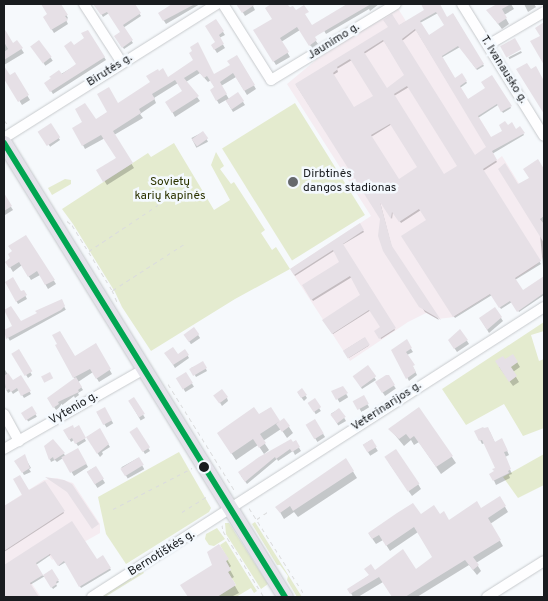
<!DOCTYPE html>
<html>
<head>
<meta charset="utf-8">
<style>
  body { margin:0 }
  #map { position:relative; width:548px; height:601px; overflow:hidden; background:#f6f9fc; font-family:Overpass,sans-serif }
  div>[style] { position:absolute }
  .industrial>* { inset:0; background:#f5ecf1 }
  .green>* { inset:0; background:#e4ebcf; transform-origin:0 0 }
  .shadow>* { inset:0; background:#0003; transform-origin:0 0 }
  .building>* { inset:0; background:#e6e0e6; transform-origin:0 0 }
  .path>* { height:1px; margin-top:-0.5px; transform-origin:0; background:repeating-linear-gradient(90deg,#dbdcdd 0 4px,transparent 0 8px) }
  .roads { filter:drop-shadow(0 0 1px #c7cacd) drop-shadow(0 0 1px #c7cacd) }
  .minor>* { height:10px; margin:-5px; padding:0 5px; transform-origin:5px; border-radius:5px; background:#fefeff }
  .highway>* { height:15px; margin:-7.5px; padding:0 7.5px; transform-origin:7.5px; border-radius:7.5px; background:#e4e2ea }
  .bus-1>* { height:6px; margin:-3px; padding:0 3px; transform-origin:3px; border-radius:3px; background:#00a651 }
  .dots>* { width:14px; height:14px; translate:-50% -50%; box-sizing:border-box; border:2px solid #f4f9fe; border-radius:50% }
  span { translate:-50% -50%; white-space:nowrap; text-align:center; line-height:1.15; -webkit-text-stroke:5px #f4f9fe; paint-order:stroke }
  .street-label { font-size:12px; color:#191c1f }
  .poi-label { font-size:12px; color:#191c1f }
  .left { translate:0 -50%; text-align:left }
  .park-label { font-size:12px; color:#2d3401 }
  .frame { position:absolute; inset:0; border:5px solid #191c1f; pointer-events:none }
</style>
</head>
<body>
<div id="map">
  <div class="industrial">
    <div style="clip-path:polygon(397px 7px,411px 29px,422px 24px,494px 142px,489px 146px,497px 160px,502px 156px,544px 224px,544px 257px,534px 267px,454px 317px,438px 319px,426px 313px,408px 322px,350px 361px,290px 269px,371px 216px,287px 84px,340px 40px)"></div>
    <div style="clip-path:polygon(57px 478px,73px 483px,100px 524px,100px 533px,52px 560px,44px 548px,21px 568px,41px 597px,4px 597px,4px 506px,44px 480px)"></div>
  </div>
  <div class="green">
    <div style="left:295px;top:103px;width:132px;height:86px;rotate:58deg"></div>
    <div style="clip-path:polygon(174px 143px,214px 210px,230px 200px,211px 165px,216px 152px,224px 166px,220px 169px,231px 184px,234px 182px,265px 230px,261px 233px,272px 250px,276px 247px,290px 269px,235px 299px,151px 351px,122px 307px,115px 292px,73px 224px,62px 209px,148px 153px,151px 157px)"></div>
    <div style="clip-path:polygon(65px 179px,71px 180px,71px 184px,52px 195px,48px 188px)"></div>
    <div style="clip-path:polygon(544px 322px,544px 331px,531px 335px,539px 361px,544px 359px,544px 428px,523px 436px,504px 404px,466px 425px,442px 389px)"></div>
    <div style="clip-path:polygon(179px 452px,211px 508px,209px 512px,126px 564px,106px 534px,98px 497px)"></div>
    <div style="clip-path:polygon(544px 454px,544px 485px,518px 498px,503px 477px)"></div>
    <div style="clip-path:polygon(255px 522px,302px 597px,297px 597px,287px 580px,288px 576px,280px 565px,277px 565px,252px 524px)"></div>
    <div style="clip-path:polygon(225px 523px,229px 523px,268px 584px,261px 589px,226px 534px)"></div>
    <div style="clip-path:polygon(217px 528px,225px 539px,214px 546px,209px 545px,205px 539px,206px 534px)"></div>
    <div style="clip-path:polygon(226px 541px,257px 591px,254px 593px,251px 588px,236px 597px,217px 597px,236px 585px,228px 572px,231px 570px,226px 561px,228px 559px,220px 545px)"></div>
    <div style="clip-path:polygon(142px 570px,144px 573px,105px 597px,97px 597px)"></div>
  </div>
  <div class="shadow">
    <div style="clip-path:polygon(42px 4px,52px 4px,58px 12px,63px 9px,68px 18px,66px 20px,68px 24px,54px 33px,44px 17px,49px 14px)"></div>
    <div style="clip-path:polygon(95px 4px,126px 4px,129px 9px,134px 5px,141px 16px,123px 28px,133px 43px,124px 49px,116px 36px,121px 32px,109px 13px,103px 17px)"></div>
    <div style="clip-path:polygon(174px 4px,200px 4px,166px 24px,159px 13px)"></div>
    <div style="clip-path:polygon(238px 4px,252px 4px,255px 10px,245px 16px)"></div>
    <div style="clip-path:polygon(273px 4px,286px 4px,290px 9px,292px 7px,318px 44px,312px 48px,300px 30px,281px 42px,290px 57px,276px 65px,255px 30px,274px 20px,266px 9px)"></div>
    <div style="clip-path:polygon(348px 4px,379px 4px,370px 11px,369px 9px,326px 34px,319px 22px)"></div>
    <div style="clip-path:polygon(evenodd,423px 4px,438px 4px,447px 18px,453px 14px,484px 66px,477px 70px,460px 47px,441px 58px,454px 79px,462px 75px,467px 83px,460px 88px,467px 100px,487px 89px,492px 77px,511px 108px,503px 113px,498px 105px,478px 118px,491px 139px,520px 128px,524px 135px,492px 154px,497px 162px,483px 171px,541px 264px,515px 280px,523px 292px,544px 278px,544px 295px,519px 312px,512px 302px,501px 309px,492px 295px,455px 318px,403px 237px,428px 221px,421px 210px,401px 223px,393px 211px,392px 219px,379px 198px,392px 248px,439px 320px,425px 312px,385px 253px,382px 219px,296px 85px,426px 10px,423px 4px,438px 13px,446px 26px,428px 36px,420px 23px,438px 13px,423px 4px,416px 30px,488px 148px,474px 156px,402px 41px,416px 30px,423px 4px,384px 41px,406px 75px,386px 90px,364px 54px,384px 41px,423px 4px,352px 60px,375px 97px,353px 109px,333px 75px,338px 72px,337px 69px,352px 60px,423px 4px,409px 87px,459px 166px,444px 176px,394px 96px,409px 87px,423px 4px,392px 124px,419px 168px,398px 181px,371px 137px,392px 124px)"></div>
    <div style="clip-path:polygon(499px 4px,511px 4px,514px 9px,504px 15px,509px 24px,502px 29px,488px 11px)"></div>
    <div style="clip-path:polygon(524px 4px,534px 4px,536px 7px,528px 12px)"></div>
    <div style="clip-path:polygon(216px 21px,225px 35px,219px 38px,225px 48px,217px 53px,212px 45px,217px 42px)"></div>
    <div style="clip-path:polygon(4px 30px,12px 45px,17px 42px,24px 53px,4px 65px)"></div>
    <div style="clip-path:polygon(87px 31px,106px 60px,53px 94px,46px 83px,78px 64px,74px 47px,86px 39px)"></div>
    <div style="left:39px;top:41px;width:24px;height:9px;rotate:55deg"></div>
    <div style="left:521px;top:51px;width:2px;height:14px;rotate:63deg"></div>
    <div style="clip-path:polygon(237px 57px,256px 89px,247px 95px,236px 77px,221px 86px,229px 99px,238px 94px,245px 105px,233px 112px,226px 100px,219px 104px,211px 90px,215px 88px,211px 80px,208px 82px,200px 73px,186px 82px,200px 101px,175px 117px,167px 102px,184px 92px,178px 83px,154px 98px,156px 103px,140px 114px,143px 118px,114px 135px,134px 168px,107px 185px,98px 171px,117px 158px,105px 138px,85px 149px,74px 128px,95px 121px,118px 105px,168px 78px,195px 61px,214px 76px,231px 66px)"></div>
    <div style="clip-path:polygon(4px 68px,9px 77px,14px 74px,30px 100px,22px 105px,4px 76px)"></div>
    <div style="left:50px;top:125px;width:18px;height:12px;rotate:56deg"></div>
    <div style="left:203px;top:132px;width:11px;height:13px;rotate:63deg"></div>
    <div style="clip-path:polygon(538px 161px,544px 171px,543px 267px,540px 234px,518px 186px,530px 178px)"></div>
    <div style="clip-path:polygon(4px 196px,13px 210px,5px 215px,4px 213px)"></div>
    <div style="clip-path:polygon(360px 225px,364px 232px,342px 245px,395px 330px,381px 339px,376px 331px,381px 327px,371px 310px,333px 334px,324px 321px,361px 295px,352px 277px,313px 301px,304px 287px,341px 262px,334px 251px,295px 276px,291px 269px)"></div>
    <div style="clip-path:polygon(26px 237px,56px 284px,48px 289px,40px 275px,31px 280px,22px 265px,13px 272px,7px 262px,12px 259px)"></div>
    <div style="clip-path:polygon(7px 283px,21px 293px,23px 291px,27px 299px,18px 304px)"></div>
    <div style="left:61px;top:301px;width:10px;height:64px;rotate:61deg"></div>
    <div style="clip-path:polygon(495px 309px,503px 321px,489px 333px,480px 318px)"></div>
    <div style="left:194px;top:329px;width:11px;height:11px;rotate:56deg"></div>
    <div style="clip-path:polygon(460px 330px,469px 344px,457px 352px,449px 340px)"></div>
    <div style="left:364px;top:338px;width:9px;height:23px;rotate:58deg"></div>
    <div style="clip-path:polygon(406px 341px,413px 352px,407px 355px,417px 375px,409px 381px,393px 350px)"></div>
    <div style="clip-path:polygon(59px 344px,74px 358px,95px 345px,112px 374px,99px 382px,93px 372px,78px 382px,83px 390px,78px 393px,79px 395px,75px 398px,74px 396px,56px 410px,49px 399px,75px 379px,57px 345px)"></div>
    <div style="clip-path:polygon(18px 351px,32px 375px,28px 378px,13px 354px)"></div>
    <div style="clip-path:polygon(185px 351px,189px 358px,175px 368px,166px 353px,178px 356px)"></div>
    <div style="clip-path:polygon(505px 361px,517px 362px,520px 367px,513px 372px,519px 382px,513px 386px,499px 367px)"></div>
    <div style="clip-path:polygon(203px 363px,207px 371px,196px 377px,191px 368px)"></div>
    <div style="clip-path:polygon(368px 367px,376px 380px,362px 389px,355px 377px)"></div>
    <div style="clip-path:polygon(4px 368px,12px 382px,21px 377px,31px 394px,24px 398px,19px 390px,13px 394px,11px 391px,8px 393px,4px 385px)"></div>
    <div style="left:186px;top:374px;width:15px;height:10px;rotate:58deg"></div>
    <div style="left:388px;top:377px;width:14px;height:13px;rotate:56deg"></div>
    <div style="left:342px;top:387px;width:12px;height:10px;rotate:59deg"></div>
    <div style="clip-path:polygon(302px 390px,307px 398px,304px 401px,298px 393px)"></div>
    <div style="left:363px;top:397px;width:12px;height:9px;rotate:59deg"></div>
    <div style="clip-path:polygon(217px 398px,227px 398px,228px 401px,222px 406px)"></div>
    <div style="left:134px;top:399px;width:22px;height:5px;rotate:60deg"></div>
    <div style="left:314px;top:400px;width:13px;height:6px;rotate:58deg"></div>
    <div style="left:32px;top:408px;width:10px;height:10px;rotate:61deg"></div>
    <div style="clip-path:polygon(270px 408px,280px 423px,289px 427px,293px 433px,287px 438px,281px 429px,263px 441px,269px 450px,264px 454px,258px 445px,236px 460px,222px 439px)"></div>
    <div style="left:104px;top:409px;width:17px;height:8px;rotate:57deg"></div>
    <div style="left:339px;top:409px;width:14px;height:9px;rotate:60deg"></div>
    <div style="clip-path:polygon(419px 409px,456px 463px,441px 474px,419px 442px,414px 445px,411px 440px,404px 446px,390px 429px)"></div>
    <div style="left:315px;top:421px;width:19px;height:9px;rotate:58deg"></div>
    <div style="clip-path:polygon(78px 427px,86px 441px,78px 446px,74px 440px,71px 442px,65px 431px)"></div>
    <div style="clip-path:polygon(137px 429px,150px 451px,145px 454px,131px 432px)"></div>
    <div style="clip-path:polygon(99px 430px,110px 447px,102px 452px,103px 454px,100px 457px,87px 437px)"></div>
    <div style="clip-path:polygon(490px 432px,495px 443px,504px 444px,509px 455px,505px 457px,506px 461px,512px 474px,509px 475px,510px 478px,496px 485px,491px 474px,495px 472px,496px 468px,485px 443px,482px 444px,480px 440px)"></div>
    <div style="left:371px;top:440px;width:13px;height:9px;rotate:58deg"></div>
    <div style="clip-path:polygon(295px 441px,301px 451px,295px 455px,293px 451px,278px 461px,277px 459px,247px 484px,241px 476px)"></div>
    <div style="clip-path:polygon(45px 446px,64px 454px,66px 457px,78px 450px,88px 467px,74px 476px,63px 458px,57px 462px,55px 460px,51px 462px)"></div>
    <div style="clip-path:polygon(24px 456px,31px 468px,29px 469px,31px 472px,24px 475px,16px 461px)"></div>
    <div style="left:138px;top:458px;width:13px;height:19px;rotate:61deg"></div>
    <div style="clip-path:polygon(346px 460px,357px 478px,298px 517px,294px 512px,284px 519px,277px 507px)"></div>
    <div style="clip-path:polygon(389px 463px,418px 484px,421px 489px,412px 496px)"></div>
    <div style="left:95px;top:467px;width:19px;height:9px;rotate:58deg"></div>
    <div style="clip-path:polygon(45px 483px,64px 513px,4px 552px,4px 508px)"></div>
    <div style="clip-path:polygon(500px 498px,508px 512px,490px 524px,503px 546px,476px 563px,481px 571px,477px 575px,469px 565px,417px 597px,393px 597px,383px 582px,358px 597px,353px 597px,349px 589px,374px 572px,415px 570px,434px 558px,418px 532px,390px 551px,383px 540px,376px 544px,369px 534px,421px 516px,440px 515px,449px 522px,481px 510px)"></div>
    <div style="clip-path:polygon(71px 523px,96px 561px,103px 557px,111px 570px,81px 588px,66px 562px,59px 566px,52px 554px,36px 565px,43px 576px,52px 571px,59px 582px,56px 584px,57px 586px,53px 589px,45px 576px,30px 585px,38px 597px,4px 597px,4px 566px)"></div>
    <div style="clip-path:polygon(219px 546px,231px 566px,229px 568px,234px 577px,231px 579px,239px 593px,231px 597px,189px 597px,182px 585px,214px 565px)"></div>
  </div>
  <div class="building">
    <div style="clip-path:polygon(41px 4px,61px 4px,68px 15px,65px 16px,68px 20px,51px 30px,43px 17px,47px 14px)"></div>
    <div style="clip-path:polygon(93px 4px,135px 4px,141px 13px,123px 25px,133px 40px,122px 48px,114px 36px,120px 32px,107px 12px,101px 15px)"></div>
    <div style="clip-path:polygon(172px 4px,195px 4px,163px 21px,158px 13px)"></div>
    <div style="clip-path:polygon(236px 4px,256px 4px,242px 13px)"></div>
    <div style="clip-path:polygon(271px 4px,287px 4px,290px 7px,293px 6px,296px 10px,304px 5px,309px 12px,305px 14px,312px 25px,347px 4px,371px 4px,318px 35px,315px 37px,317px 40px,309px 46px,297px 27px,280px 38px,289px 52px,273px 62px,253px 30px,272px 19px,265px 8px)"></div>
    <div style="clip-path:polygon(evenodd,421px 4px,440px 4px,447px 17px,453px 13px,484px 64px,476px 69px,458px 46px,442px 56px,455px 78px,462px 73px,467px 81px,460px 86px,468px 99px,485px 88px,481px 82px,492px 75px,512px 106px,501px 112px,497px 104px,478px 116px,491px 137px,502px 131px,499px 125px,505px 121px,508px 125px,512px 122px,516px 129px,520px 126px,525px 133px,492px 151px,497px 160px,483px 169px,541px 261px,515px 278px,523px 290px,544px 276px,544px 293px,517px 312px,510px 301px,499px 308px,490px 294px,453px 317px,401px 236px,426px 220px,419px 209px,399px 222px,392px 212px,391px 219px,380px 202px,392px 246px,441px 320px,419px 307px,383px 251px,378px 236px,380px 219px,295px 84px,388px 27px,383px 20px,392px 14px,399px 25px,424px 10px,421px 4px,436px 12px,444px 25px,429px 35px,420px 21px,436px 12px,421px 4px,415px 29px,486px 147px,475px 155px,402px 39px,415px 29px,421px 4px,383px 40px,404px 75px,387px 88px,364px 52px,383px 40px,421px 4px,350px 59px,373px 96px,354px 107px,333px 73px,338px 69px,337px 67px,350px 59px,421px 4px,407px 86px,457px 166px,444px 174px,394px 94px,407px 86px,421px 4px,390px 124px,417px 167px,399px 179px,371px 135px,390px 124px)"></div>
    <div style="clip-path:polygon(497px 4px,511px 4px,502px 9px,507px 18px,498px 24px,486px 10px)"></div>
    <div style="clip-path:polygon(216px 19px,224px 31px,219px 35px,224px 44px,214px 50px,211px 45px,215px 42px,205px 26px)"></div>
    <div style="clip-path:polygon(544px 22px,544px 65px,530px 41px,540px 36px,535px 28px)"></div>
    <div style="clip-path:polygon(4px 28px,13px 43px,17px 40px,23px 48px,4px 60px,4px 52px,8px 49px,4px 42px)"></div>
    <div style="clip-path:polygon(88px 30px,105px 57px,50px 92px,44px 83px,51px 78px,49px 77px,59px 70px,62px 74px,76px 64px,64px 46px,71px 41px,74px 45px,84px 38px,81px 33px)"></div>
    <div style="left:515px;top:38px;width:13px;height:17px;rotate:61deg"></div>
    <div style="left:39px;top:40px;width:21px;height:11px;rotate:53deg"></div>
    <div style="clip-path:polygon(198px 42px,214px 74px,230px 65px,227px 61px,237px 55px,255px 85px,244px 91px,233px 73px,220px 82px,227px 94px,216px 101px,210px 90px,214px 87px,207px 76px,204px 78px,197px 70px,184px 78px,199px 96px,172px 113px,165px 102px,182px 91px,175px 80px,152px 94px,155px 99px,139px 109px,141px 113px,113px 131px,133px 163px,103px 182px,96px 170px,116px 158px,101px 135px,82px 146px,72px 128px,82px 122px,75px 109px,85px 103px,96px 119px,107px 112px,97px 94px,109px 87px,118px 103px,150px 82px,146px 76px,158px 69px,159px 71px,163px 68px,168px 77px,193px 60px,189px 53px,192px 51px,190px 47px)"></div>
    <div style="clip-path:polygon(527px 63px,531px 69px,536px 66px,544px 81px,544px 114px,516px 69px)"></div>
    <div style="clip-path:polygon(4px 66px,10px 75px,15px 72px,29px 95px,18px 102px,4px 79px)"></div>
    <div style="left:238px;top:92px;width:11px;height:15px;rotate:56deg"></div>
    <div style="left:51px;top:123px;width:17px;height:16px;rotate:57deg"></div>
    <div style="left:203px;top:131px;width:9px;height:14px;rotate:54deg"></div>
    <div style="clip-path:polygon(538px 159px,544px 169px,544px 216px,540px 219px,544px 224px,544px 243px,498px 169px,505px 163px,518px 184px,529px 178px,523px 169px)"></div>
    <div style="clip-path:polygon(4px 193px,12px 206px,4px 211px)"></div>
    <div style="clip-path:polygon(360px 223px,364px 230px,343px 244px,396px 328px,379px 339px,374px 331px,380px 327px,369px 310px,332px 334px,322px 320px,360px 295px,350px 276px,311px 300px,302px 285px,339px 262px,333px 250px,294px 275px,290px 269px)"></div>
    <div style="clip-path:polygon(26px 235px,55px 280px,45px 285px,37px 271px,28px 277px,19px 262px,9px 268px,5px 262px,10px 258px,8px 254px,12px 251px,8px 246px)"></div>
    <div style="clip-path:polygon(13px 277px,21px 291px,24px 290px,27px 295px,16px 302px,5px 282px)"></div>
    <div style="clip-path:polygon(62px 299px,65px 306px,61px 310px,6px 339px,4px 330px,12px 326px,4px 310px,11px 306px,21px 321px,37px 313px,35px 311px)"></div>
    <div style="clip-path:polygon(495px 307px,502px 317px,487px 330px,479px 318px)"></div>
    <div style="left:194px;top:327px;width:9px;height:13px;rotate:54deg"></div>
    <div style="clip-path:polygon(460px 329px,468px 340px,454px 349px,448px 340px)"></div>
    <div style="clip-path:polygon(60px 331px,75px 356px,96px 343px,111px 369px,96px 379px,90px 369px,73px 378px,55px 345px,57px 344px,52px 335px)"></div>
    <div style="left:365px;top:337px;width:9px;height:26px;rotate:58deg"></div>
    <div style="clip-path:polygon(407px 339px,412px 348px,406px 352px,415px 365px,413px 366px,416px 372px,406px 379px,391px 350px)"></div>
    <div style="clip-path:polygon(173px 347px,178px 354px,185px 349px,189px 355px,173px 365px,164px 353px)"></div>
    <div style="left:19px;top:349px;width:26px;height:9px;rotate:59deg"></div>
    <div style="clip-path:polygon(513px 354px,518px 362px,511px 367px,517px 376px,509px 382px,495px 361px,503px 356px,505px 359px)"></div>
    <div style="left:203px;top:361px;width:8px;height:16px;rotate:60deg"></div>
    <div style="left:368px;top:365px;width:14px;height:19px;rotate:54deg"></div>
    <div style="left:50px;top:372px;width:7px;height:10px;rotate:63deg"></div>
    <div style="left:186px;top:372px;width:13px;height:12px;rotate:58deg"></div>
    <div style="clip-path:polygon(8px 373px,13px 380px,21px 375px,31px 391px,21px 396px,17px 388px,11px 392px,9px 389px,6px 391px,4px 376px)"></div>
    <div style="clip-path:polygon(386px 375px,389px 375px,395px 385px,382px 393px,375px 382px)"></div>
    <div style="clip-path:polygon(76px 377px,82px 387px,78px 390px,79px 392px,58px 402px,59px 404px,53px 408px,47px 398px)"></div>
    <div style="clip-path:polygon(343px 386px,348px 393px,336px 400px,331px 391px)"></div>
    <div style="clip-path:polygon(302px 388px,307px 395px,301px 398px,297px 392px)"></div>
    <div style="left:222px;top:389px;width:10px;height:11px;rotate:53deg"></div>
    <div style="left:364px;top:395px;width:10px;height:13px;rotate:61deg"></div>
    <div style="left:134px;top:397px;width:20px;height:7px;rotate:57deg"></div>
    <div style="left:315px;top:398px;width:11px;height:9px;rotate:56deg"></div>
    <div style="left:32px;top:406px;width:9px;height:13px;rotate:58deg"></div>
    <div style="left:105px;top:407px;width:15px;height:10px;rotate:62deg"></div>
    <div style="clip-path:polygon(254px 407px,259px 414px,271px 407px,280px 421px,284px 418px,290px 426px,282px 432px,276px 424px,280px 421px,260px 434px,266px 443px,259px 448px,253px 439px,231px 454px,217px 433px)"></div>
    <div style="clip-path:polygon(419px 407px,453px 456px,436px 467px,414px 436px,410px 439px,406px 434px,399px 439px,388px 429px)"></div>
    <div style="left:339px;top:408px;width:11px;height:11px;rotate:52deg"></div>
    <div style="left:315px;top:419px;width:17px;height:11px;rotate:59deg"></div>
    <div style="clip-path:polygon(73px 425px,74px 428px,79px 425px,86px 438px,75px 444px,72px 438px,69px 440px,63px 430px)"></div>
    <div style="left:137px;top:427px;width:24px;height:9px;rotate:57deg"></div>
    <div style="clip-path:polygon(483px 427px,484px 428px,488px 427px,495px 442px,502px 438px,508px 451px,504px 452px,511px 469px,508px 471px,509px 473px,493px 481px,489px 474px,494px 471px,492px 469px,495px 468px,482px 440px,479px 441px,474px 431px)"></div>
    <div style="clip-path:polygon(100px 428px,109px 444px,97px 454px,86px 437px)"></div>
    <div style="clip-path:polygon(53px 439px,65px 453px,54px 460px,53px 457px,49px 460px,44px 446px)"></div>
    <div style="clip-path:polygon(291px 439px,293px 442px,296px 440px,300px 447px,292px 452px,290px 449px,276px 459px,275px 457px,245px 482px,238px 472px,259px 457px)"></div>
    <div style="left:372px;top:439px;width:9px;height:11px;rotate:58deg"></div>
    <div style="left:78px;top:448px;width:18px;height:19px;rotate:61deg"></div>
    <div style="left:396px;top:449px;width:42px;height:14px;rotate:56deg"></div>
    <div style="clip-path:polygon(25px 454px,30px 468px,22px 473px,14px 461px)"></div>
    <div style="left:139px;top:457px;width:9px;height:22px;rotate:58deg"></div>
    <div style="clip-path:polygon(346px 458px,354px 471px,293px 511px,290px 506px,280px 513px,275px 507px)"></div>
    <div style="left:96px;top:466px;width:15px;height:11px;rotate:58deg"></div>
    <div style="clip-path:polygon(20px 475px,29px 490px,45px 481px,65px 511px,4px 551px,4px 506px,22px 495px,13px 479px)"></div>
    <div style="clip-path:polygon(45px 477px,64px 480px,72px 484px,99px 524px,92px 529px,67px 492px)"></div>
    <div style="clip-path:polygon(500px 496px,506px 506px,488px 518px,501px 540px,473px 557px,479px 565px,473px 570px,465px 560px,405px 597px,392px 597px,379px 577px,350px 594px,347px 589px,369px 575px,364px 569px,371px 564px,375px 570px,403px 549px,416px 569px,432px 557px,414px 527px,386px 546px,379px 535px,372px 539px,368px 533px,397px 513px,413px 503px,421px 514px,434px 505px,440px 514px,444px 511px,449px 520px,477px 501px,481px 508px)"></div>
    <div style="clip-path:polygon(72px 521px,97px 559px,103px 555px,111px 568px,79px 587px,64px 561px,58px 566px,50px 554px,36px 563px,43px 575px,52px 569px,59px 580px,56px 582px,57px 584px,51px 588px,43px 575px,30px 583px,39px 597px,4px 597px,4px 565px)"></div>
    <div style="clip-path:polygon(219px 544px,229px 559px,226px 561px,231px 570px,228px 572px,236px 585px,217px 597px,188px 597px,180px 585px,212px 565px,207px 552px)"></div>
  </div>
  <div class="path">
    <div style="left:4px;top:120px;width:6px;rotate:51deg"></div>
    <div style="left:67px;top:221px;width:6px;rotate:39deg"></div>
    <div style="left:72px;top:225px;width:76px;rotate:58.4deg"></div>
    <div style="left:112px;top:290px;width:13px;rotate:67deg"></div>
    <div style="left:89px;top:251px;width:83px;rotate:-33.7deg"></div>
    <div style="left:113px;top:290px;width:85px;rotate:-32.9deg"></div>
    <div style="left:168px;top:384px;width:128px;rotate:58deg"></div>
    <div style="left:249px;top:508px;width:106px;rotate:57.4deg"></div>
    <div style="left:113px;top:509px;width:89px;rotate:-27.4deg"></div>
    <div style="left:182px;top:512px;width:31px;rotate:-32deg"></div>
    <div style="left:257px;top:519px;width:14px;rotate:-34deg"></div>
    <div style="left:222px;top:525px;width:6px;rotate:81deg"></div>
    <div style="left:223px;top:531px;width:78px;rotate:58.2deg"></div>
  </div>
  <div class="roads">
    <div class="minor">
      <div style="left:84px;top:4px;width:70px;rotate:57.2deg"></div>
      <div style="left:223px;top:4px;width:90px;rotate:57.7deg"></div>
      <div style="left:271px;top:80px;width:146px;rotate:-31.3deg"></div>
      <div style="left:462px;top:4px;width:155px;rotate:58.2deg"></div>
      <div style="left:488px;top:45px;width:65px;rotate:-30.5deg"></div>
      <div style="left:4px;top:138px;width:252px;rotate:-32.2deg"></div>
      <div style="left:4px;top:414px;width:31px;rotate:61deg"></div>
      <div style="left:4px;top:449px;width:161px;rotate:-29.7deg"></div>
      <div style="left:92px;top:597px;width:537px;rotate:-32.68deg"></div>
      <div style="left:487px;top:597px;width:67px;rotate:-32.3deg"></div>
    </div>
    <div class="highway">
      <div style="left:4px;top:143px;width:534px;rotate:58.24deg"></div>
    </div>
  </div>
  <div class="bus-1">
    <div style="left:4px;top:143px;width:534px;rotate:58.24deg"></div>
  </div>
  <div class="dots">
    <div style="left:293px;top:182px;background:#66696c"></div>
    <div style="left:204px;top:467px;background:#191c1f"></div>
  </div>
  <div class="street-label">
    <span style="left:334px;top:42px;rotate:-32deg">Jaunimo g.</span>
    <span style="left:503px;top:70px;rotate:58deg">T. Ivanausko g.</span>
    <span style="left:110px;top:71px;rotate:-32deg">Birutės g.</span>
    <span style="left:387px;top:407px;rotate:-33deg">Veterinarijos g.</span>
    <span style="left:74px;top:409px;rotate:-30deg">Vytenio g.</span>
    <span style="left:162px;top:554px;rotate:-32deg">Bernotiškės g.</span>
  </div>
  <div class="poi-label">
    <span class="left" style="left:303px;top:182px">Dirbtinės<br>dangos stadionas</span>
  </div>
  <div class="park-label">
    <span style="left:170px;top:190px">Sovietų<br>karių kapinės</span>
  </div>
  <div class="frame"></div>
</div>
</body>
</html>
